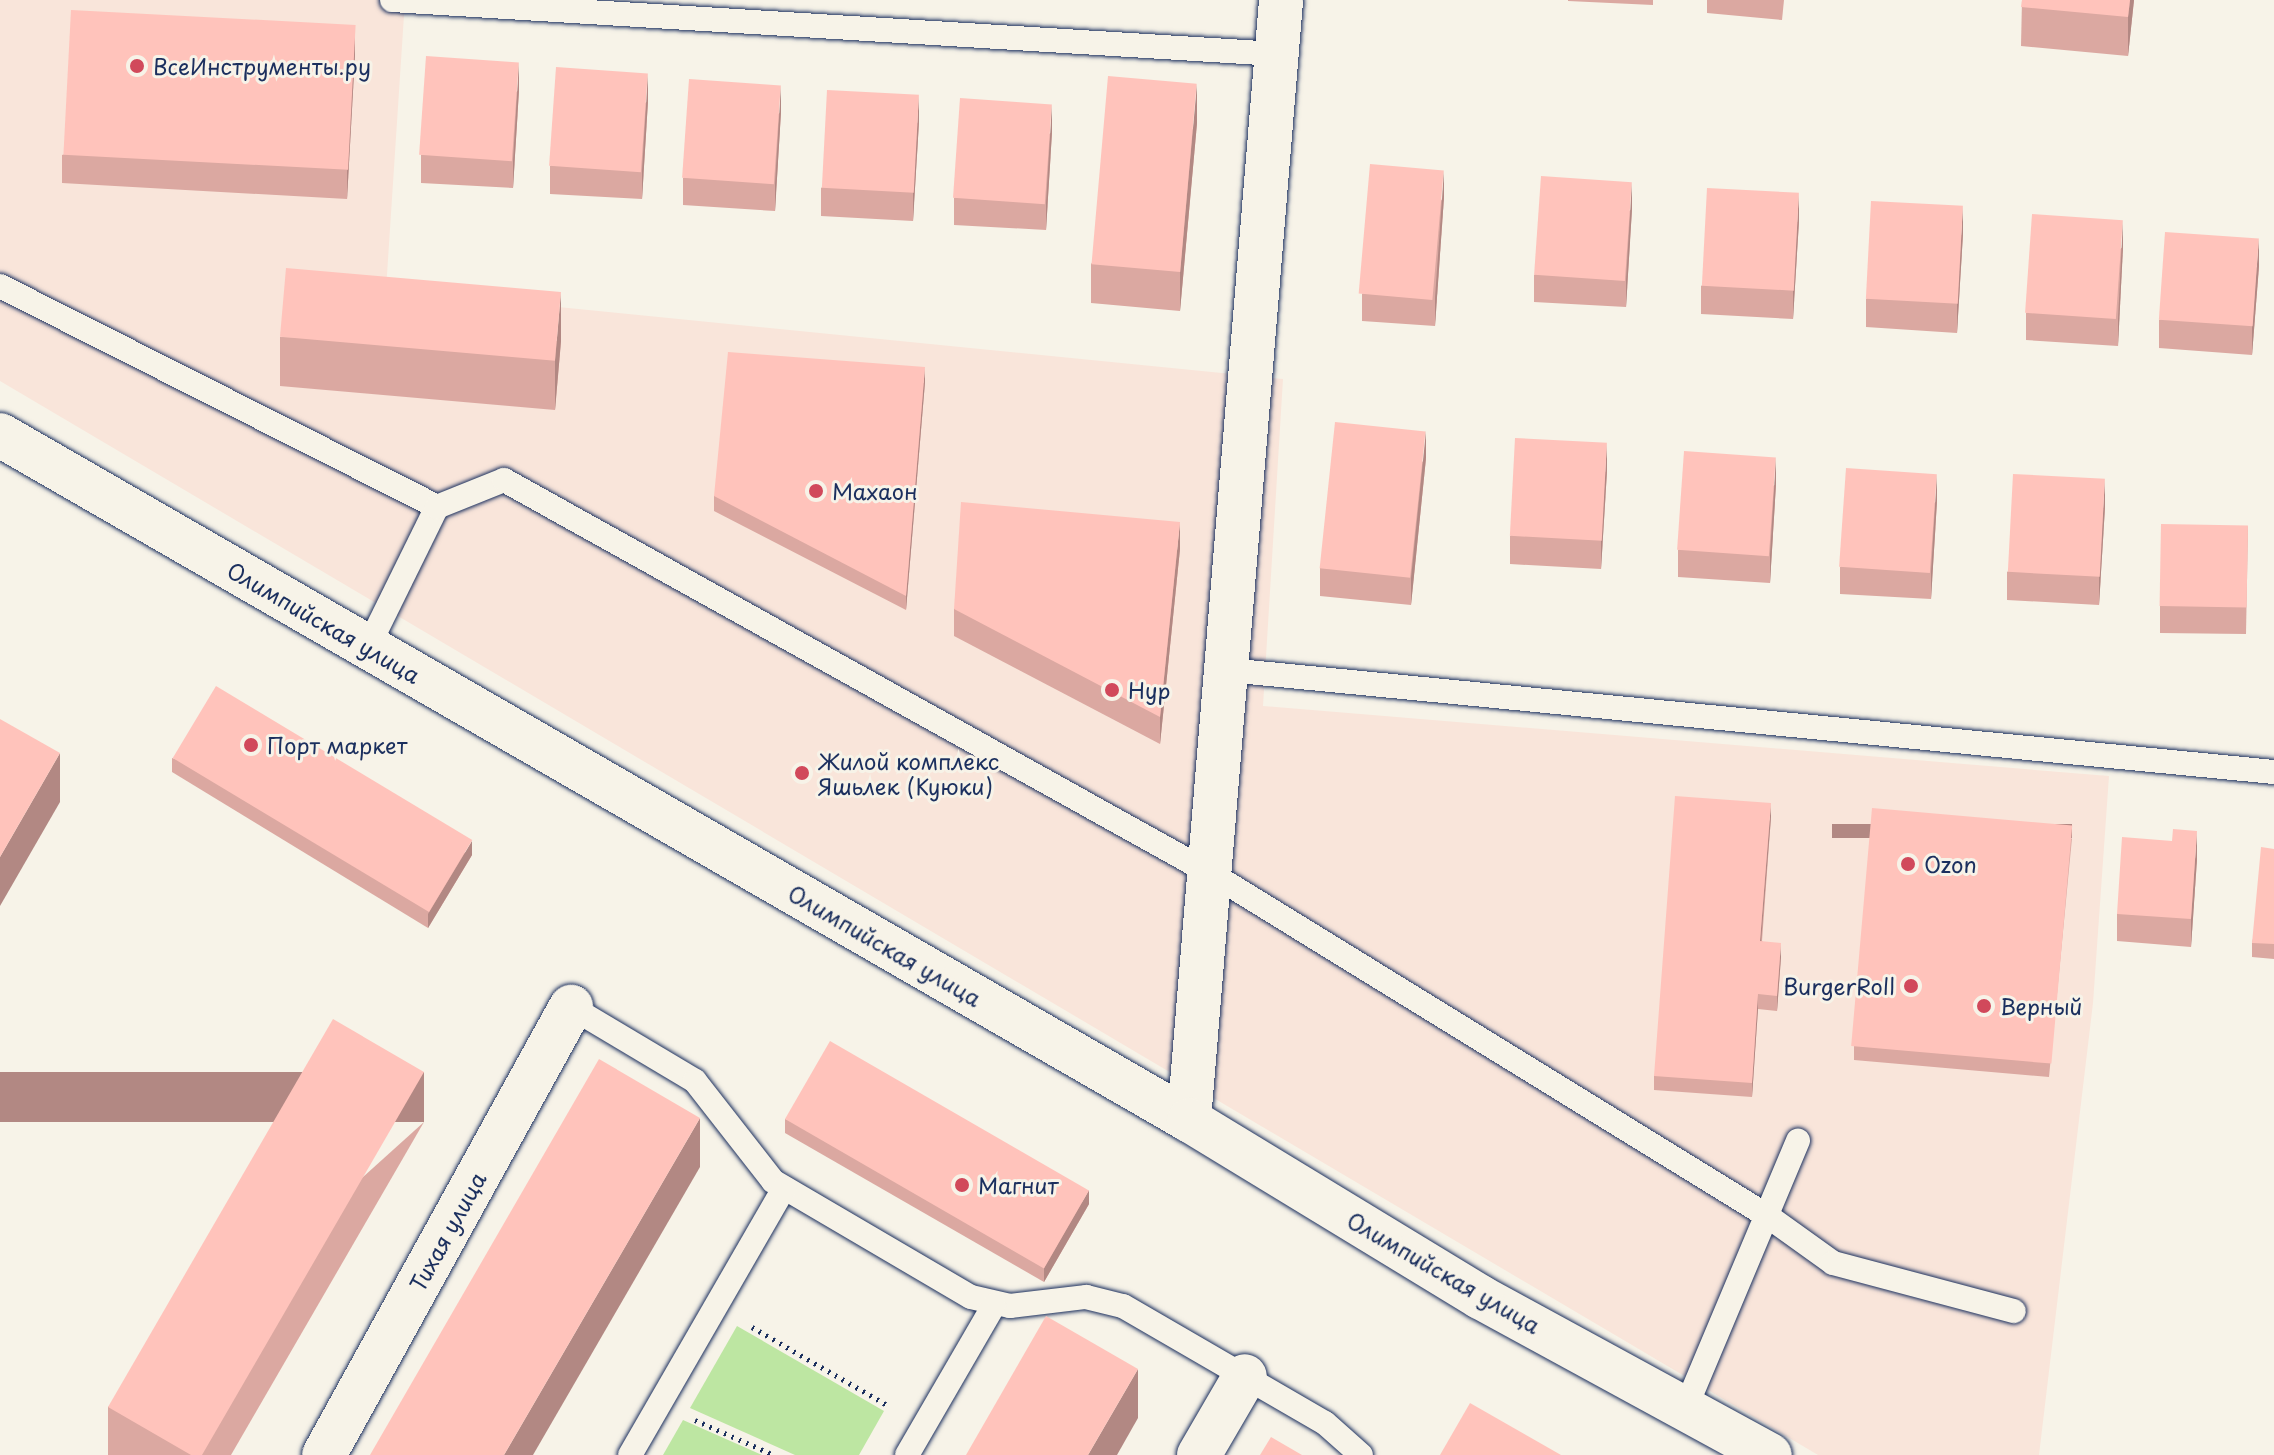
<!DOCTYPE html>
<html>
<head>
<meta charset="utf-8">
<style>
  body { margin:0 }
  #map { position:relative; width:2274px; height:1455px; overflow:hidden; background:#f7f3e8; font-family:"Playpen Sans",sans-serif }
  div>[style] { position:absolute }
  .built>* { inset:0; background:#f9e5da }
  .green>* { inset:0; background:#bde6a2 }
  .path>* { height:5px; margin-top:-2.5px; transform-origin:0; background:repeating-linear-gradient(90deg,#1b2f5e 0 2px,transparent 0 8px) }
  .roads { filter:drop-shadow(0 0 2px #1b2f5e) drop-shadow(0 0 2px #1b2f5e) }
  .service>* { height:24px; margin:-12px; padding:0 12px; transform-origin:12px; border-radius:12px; background:#f7f3e8 }
  .minor>* { height:44px; margin:-22px; padding:0 22px; transform-origin:22px; border-radius:22px; background:#f7f3e8 }
  .tertiary>* { height:44px; margin:-22px; padding:0 22px; transform-origin:22px; border-radius:22px; background:#f7f3e8 }
  .wall>* { inset:0; background:#dba8a1 }
  .shaded-wall>* { inset:0; background:#b28883; transform-origin:0 0 }
  .building>* { inset:0; background:#ffc3bb; transform-origin:0 0 }
  .dots>* { width:22px; height:22px; translate:-50% -50%; box-sizing:border-box; border:4px solid #f7f3e8; border-radius:50% }
  span { translate:-50% -50%; white-space:nowrap; text-align:center; line-height:1.15; -webkit-text-stroke:6px #f7f3e8; paint-order:stroke }
  .poi-label { font-size:22px; color:#1b2f5e }
  .left { translate:0 -50%; text-align:left }
  .right { translate:-100% -50%; text-align:right }
  .street-label { font-size:22px; color:#1b2f5e }
</style>
</head>
<body>
<div id="map">
  <div class="built">
    <div style="clip-path:polygon(0 0,405px 0,386px 290px,1283px 379px,1263px 706px,2109px 776px,2093px 1003px,2039px 1455px,1818px 1455px,0 381px)"></div>
  </div>
  <div class="green">
    <div style="clip-path:polygon(737px 1326px,884px 1411px,859px 1455px,795px 1455px,690px 1408px)"></div>
    <div style="clip-path:polygon(683px 1420px,762px 1455px,663px 1455px)"></div>
  </div>
  <div class="path">
    <div style="left:752px;top:1327px;width:158px;rotate:30deg"></div>
    <div style="left:695px;top:1420px;width:86px;rotate:23.9deg"></div>
  </div>
  <div class="roads">
    <div class="service">
      <div style="left:392px;top:0;width:887px;rotate:3.49deg"></div>
      <div style="left:0;top:286px;width:490px;rotate:26.8deg"></div>
      <div style="left:368px;top:647px;width:156px;rotate:-63.8deg"></div>
      <div style="left:437px;top:507px;width:72px;rotate:-21.9deg"></div>
      <div style="left:504px;top:480px;width:810px;rotate:29.1deg"></div>
      <div style="left:1212px;top:874px;width:654px;rotate:31.62deg"></div>
      <div style="left:1769px;top:1217px;width:79px;rotate:35.7deg"></div>
      <div style="left:1833px;top:1263px;width:187px;rotate:14.9deg"></div>
      <div style="left:1228px;top:670px;width:1051px;rotate:5.57deg"></div>
      <div style="left:571px;top:1007px;width:144px;rotate:30.8deg"></div>
      <div style="left:695px;top:1081px;width:127px;rotate:52deg"></div>
      <div style="left:773px;top:1181px;width:229px;rotate:30.4deg"></div>
      <div style="left:971px;top:1297px;width:40px;rotate:13deg"></div>
      <div style="left:1010px;top:1306px;width:77px;rotate:-6.8deg"></div>
      <div style="left:1086px;top:1297px;width:38px;rotate:14deg"></div>
      <div style="left:1123px;top:1306px;width:233px;rotate:30.1deg"></div>
      <div style="left:1325px;top:1423px;width:48px;rotate:41.6deg"></div>
      <div style="left:1686px;top:1407px;width:289px;rotate:-67.2deg"></div>
      <div style="left:630px;top:1455px;width:308px;rotate:-60deg"></div>
      <div style="left:907px;top:1455px;width:173px;rotate:-59.9deg"></div>
    </div>
    <div class="minor">
      <div style="left:1189px;top:1120px;width:1124px;rotate:-85.3deg"></div>
      <div style="left:324px;top:1455px;width:512px;rotate:-61.13deg"></div>
      <div style="left:1199px;top:1455px;width:91px;rotate:-59.8deg"></div>
    </div>
    <div class="tertiary">
      <div style="left:0;top:435px;width:1372px;rotate:29.95deg"></div>
      <div style="left:1189px;top:1120px;width:341px;rotate:31.3deg"></div>
      <div style="left:1480px;top:1297px;width:330px;rotate:28.6deg"></div>
    </div>
  </div>
  <div class="wall">
    <div style="clip-path:polygon(1568px 0,1653px 0,1653px 5px,1568px 1px)"></div>
    <div style="clip-path:polygon(1707px 0,1784px 0,1782px 20px,1707px 13px)"></div>
    <div style="clip-path:polygon(2022px 0,2134px 0,2128px 56px,2021px 46px)"></div>
    <div style="clip-path:polygon(355px 55px,347px 199px,62px 183px,62px 155px)"></div>
    <div style="clip-path:polygon(519px 90px,513px 188px,421px 183px,421px 155px)"></div>
    <div style="clip-path:polygon(648px 101px,642px 199px,550px 194px,550px 166px)"></div>
    <div style="clip-path:polygon(781px 112px,775px 211px,683px 205px,683px 178px)"></div>
    <div style="clip-path:polygon(919px 122px,913px 221px,821px 216px,821px 188px)"></div>
    <div style="clip-path:polygon(1197px 123px,1180px 311px,1091px 303px,1091px 264px)"></div>
    <div style="clip-path:polygon(1052px 132px,1046px 230px,954px 225px,954px 198px)"></div>
    <div style="clip-path:polygon(1444px 197px,1435px 326px,1362px 321px,1362px 294px)"></div>
    <div style="clip-path:polygon(1632px 209px,1626px 307px,1534px 302px,1534px 275px)"></div>
    <div style="clip-path:polygon(1799px 221px,1793px 319px,1701px 314px,1701px 286px)"></div>
    <div style="clip-path:polygon(1963px 234px,1957px 333px,1866px 327px,1866px 299px)"></div>
    <div style="clip-path:polygon(2123px 247px,2118px 346px,2026px 340px,2026px 313px)"></div>
    <div style="clip-path:polygon(2259px 266px,2252px 355px,2159px 348px,2159px 320px)"></div>
    <div style="clip-path:polygon(280px 337px,561px 341px,555px 410px,280px 386px)"></div>
    <div style="clip-path:polygon(925px 382px,906px 610px,714px 511px,714px 496px)"></div>
    <div style="clip-path:polygon(1426px 458px,1411px 605px,1320px 596px,1320px 568px)"></div>
    <div style="clip-path:polygon(1607px 471px,1601px 569px,1510px 564px,1510px 536px)"></div>
    <div style="clip-path:polygon(1776px 484px,1770px 583px,1678px 577px,1678px 550px)"></div>
    <div style="clip-path:polygon(1937px 501px,1931px 599px,1840px 594px,1840px 567px)"></div>
    <div style="clip-path:polygon(2105px 507px,2099px 605px,2007px 600px,2007px 572px)"></div>
    <div style="clip-path:polygon(2248px 526px,2246px 634px,2160px 633px,2160px 606px)"></div>
    <div style="clip-path:polygon(1180px 549px,1160px 744px,954px 636px,954px 609px)"></div>
    <div style="clip-path:polygon(172px 758px,472px 855px,428px 928px,172px 772px)"></div>
    <div style="clip-path:polygon(1771px 817px,1762px 941px,1781px 957px,1777px 1011px,1758px 1009px,1752px 1097px,1654px 1090px,1654px 1076px)"></div>
    <div style="clip-path:polygon(2072px 838px,2049px 1077px,1854px 1060px,1854px 1046px)"></div>
    <div style="clip-path:polygon(2172px 841px,2197px 859px,2191px 947px,2117px 941px,2117px 914px)"></div>
    <div style="clip-path:polygon(2274px 849px,2274px 959px,2252px 957px,2252px 943px)"></div>
    <div style="clip-path:polygon(785px 1119px,1089px 1204px,1044px 1282px,785px 1133px)"></div>
    <div style="clip-path:polygon(424px 1122px,231px 1455px,108px 1455px,108px 1407px)"></div>
  </div>
  <div class="shaded-wall">
    <div style="clip-path:polygon(2130px 0,2134px 0,2128px 56px,2128px 17px)"></div>
    <div style="clip-path:polygon(355px 27px,355px 55px,347px 199px,347px 172px)"></div>
    <div style="clip-path:polygon(519px 62px,519px 90px,513px 188px,513px 161px)"></div>
    <div style="clip-path:polygon(648px 73px,648px 101px,642px 199px,642px 171px)"></div>
    <div style="clip-path:polygon(1197px 84px,1197px 123px,1180px 311px,1180px 272px)"></div>
    <div style="clip-path:polygon(781px 85px,781px 112px,775px 211px,775px 184px)"></div>
    <div style="clip-path:polygon(919px 95px,919px 122px,913px 221px,913px 193px)"></div>
    <div style="clip-path:polygon(1052px 104px,1052px 132px,1046px 230px,1046px 203px)"></div>
    <div style="clip-path:polygon(1444px 170px,1444px 197px,1435px 326px,1435px 298px)"></div>
    <div style="clip-path:polygon(1632px 182px,1632px 209px,1626px 307px,1626px 280px)"></div>
    <div style="clip-path:polygon(1799px 193px,1799px 221px,1793px 319px,1793px 291px)"></div>
    <div style="clip-path:polygon(1963px 206px,1963px 234px,1957px 333px,1957px 305px)"></div>
    <div style="clip-path:polygon(2123px 220px,2123px 247px,2118px 346px,2118px 319px)"></div>
    <div style="clip-path:polygon(2259px 238px,2259px 266px,2252px 355px,2252px 328px)"></div>
    <div style="clip-path:polygon(561px 292px,561px 341px,555px 410px,555px 361px)"></div>
    <div style="clip-path:polygon(925px 367px,925px 382px,906px 610px,906px 596px)"></div>
    <div style="clip-path:polygon(1426px 431px,1426px 458px,1411px 605px,1411px 578px)"></div>
    <div style="clip-path:polygon(1607px 443px,1607px 471px,1601px 569px,1601px 541px)"></div>
    <div style="clip-path:polygon(1776px 457px,1776px 484px,1770px 583px,1770px 555px)"></div>
    <div style="clip-path:polygon(1937px 474px,1937px 501px,1931px 599px,1931px 572px)"></div>
    <div style="clip-path:polygon(2105px 479px,2105px 507px,2099px 605px,2099px 577px)"></div>
    <div style="clip-path:polygon(1180px 522px,1180px 549px,1160px 744px,1160px 717px)"></div>
    <div style="clip-path:polygon(60px 753px,60px 802px,0 906px,0 857px)"></div>
    <div style="clip-path:polygon(1771px 803px,1771px 817px,1760px 955px,1760px 941px)"></div>
    <div style="left:2072px;top:824px;width:14px;height:240px;rotate:90deg"></div>
    <div style="clip-path:polygon(2197px 831px,2197px 859px,2191px 947px,2191px 919px)"></div>
    <div style="clip-path:polygon(472px 841px,472px 855px,428px 928px,428px 914px)"></div>
    <div style="clip-path:polygon(1781px 943px,1781px 957px,1777px 1011px,1777px 996px)"></div>
    <div style="clip-path:polygon(1758px 994px,1758px 1009px,1752px 1097px,1752px 1083px)"></div>
    <div style="left:424px;top:1072px;width:50px;height:443px;rotate:90deg"></div>
    <div style="clip-path:polygon(700px 1118px,700px 1167px,533px 1455px,504px 1455px)"></div>
    <div style="clip-path:polygon(1089px 1190px,1089px 1204px,1044px 1282px,1044px 1268px)"></div>
    <div style="clip-path:polygon(1138px 1369px,1138px 1418px,1117px 1455px,1088px 1455px)"></div>
  </div>
  <div class="building">
    <div style="clip-path:polygon(2022px 0,2130px 0,2128px 17px,2021px 7px)"></div>
    <div style="left:71px;top:10px;width:285px;height:145px;rotate:3deg"></div>
    <div style="left:426px;top:56px;width:93px;height:99px;rotate:4deg"></div>
    <div style="left:556px;top:67px;width:92px;height:99px;rotate:4deg"></div>
    <div style="left:1108px;top:76px;width:89px;height:189px;rotate:5deg"></div>
    <div style="left:689px;top:79px;width:92px;height:99px;rotate:4deg"></div>
    <div style="left:827px;top:90px;width:92px;height:98px;rotate:3deg"></div>
    <div style="left:960px;top:98px;width:92px;height:100px;rotate:4deg"></div>
    <div style="left:1370px;top:164px;width:74px;height:130px;rotate:5deg"></div>
    <div style="left:1541px;top:176px;width:91px;height:99px;rotate:4deg"></div>
    <div style="left:1707px;top:188px;width:92px;height:98px;rotate:3deg"></div>
    <div style="left:1871px;top:201px;width:92px;height:98px;rotate:3deg"></div>
    <div style="left:2032px;top:214px;width:91px;height:99px;rotate:4deg"></div>
    <div style="left:2165px;top:232px;width:94px;height:88px;rotate:4deg"></div>
    <div style="left:286px;top:268px;width:276px;height:69px;rotate:5deg"></div>
    <div style="clip-path:polygon(728px 352px,925px 367px,906px 596px,714px 496px)"></div>
    <div style="left:1335px;top:422px;width:91px;height:147px;rotate:6deg"></div>
    <div style="left:1515px;top:438px;width:92px;height:98px;rotate:3deg"></div>
    <div style="left:1684px;top:451px;width:92px;height:99px;rotate:4deg"></div>
    <div style="left:1846px;top:468px;width:91px;height:99px;rotate:4deg"></div>
    <div style="left:2013px;top:474px;width:92px;height:98px;rotate:3deg"></div>
    <div style="clip-path:polygon(961px 502px,1180px 522px,1160px 717px,954px 609px)"></div>
    <div style="left:2161px;top:524px;width:87px;height:82px;rotate:1deg"></div>
    <div style="left:216px;top:686px;width:299px;height:84px;rotate:31deg"></div>
    <div style="clip-path:polygon(0 719px,60px 753px,0 857px)"></div>
    <div style="clip-path:polygon(1675px 796px,1771px 803px,1760px 941px,1781px 943px,1777px 996px,1758px 994px,1752px 1083px,1654px 1076px)"></div>
    <div style="left:1872px;top:808px;width:201px;height:239px;rotate:5deg"></div>
    <div style="clip-path:polygon(2173px 829px,2197px 831px,2191px 919px,2117px 914px,2122px 837px,2172px 841px)"></div>
    <div style="clip-path:polygon(2261px 847px,2274px 849px,2274px 944px,2252px 943px)"></div>
    <div style="clip-path:polygon(333px 1019px,424px 1072px,202px 1455px,191px 1455px,108px 1407px)"></div>
    <div style="left:830px;top:1041px;width:299px;height:90px;rotate:30deg"></div>
    <div style="clip-path:polygon(599px 1059px,700px 1118px,504px 1455px,370px 1455px)"></div>
    <div style="clip-path:polygon(1046px 1316px,1138px 1369px,1088px 1455px,966px 1455px)"></div>
    <div style="clip-path:polygon(1470px 1403px,1561px 1455px,1440px 1455px)"></div>
    <div style="clip-path:polygon(1271px 1437px,1302px 1455px,1260px 1455px)"></div>
  </div>
  <div class="dots">
    <div style="left:137px;top:66px;background:#d1495b"></div>
    <div style="left:816px;top:491px;background:#d1495b"></div>
    <div style="left:1112px;top:690px;background:#d1495b"></div>
    <div style="left:251px;top:745px;background:#d1495b"></div>
    <div style="left:802px;top:773px;background:#d1495b"></div>
    <div style="left:1908px;top:864px;background:#d1495b"></div>
    <div style="left:1911px;top:986px;background:#d1495b"></div>
    <div style="left:1984px;top:1006px;background:#d1495b"></div>
    <div style="left:962px;top:1185px;background:#d1495b"></div>
  </div>
  <div class="poi-label">
    <span class="left" style="left:153px;top:66px">ВсеИнструменты.ру</span>
    <span class="left" style="left:832px;top:491px">Махаон</span>
    <span class="left" style="left:1128px;top:690px">Нур</span>
    <span class="left" style="left:267px;top:745px">Порт маркет</span>
    <span class="left" style="left:818px;top:773px">Жилой комплекс<br>Яшьлек (Куюки)</span>
    <span class="left" style="left:1924px;top:864px">Ozon</span>
    <span class="right" style="left:1895px;top:986px">BurgerRoll</span>
    <span class="left" style="left:2000px;top:1006px">Верный</span>
    <span class="left" style="left:978px;top:1185px">Магнит</span>
  </div>
  <div class="street-label">
    <span style="left:324px;top:622px;rotate:30deg">Олимпийская улица</span>
    <span style="left:885px;top:945px;rotate:30deg">Олимпийская улица</span>
    <span style="left:447px;top:1231px;rotate:-61deg">Тихая улица</span>
    <span style="left:1444px;top:1272px;rotate:30deg">Олимпийская улица</span>
  </div>
</div>
</body>
</html>
